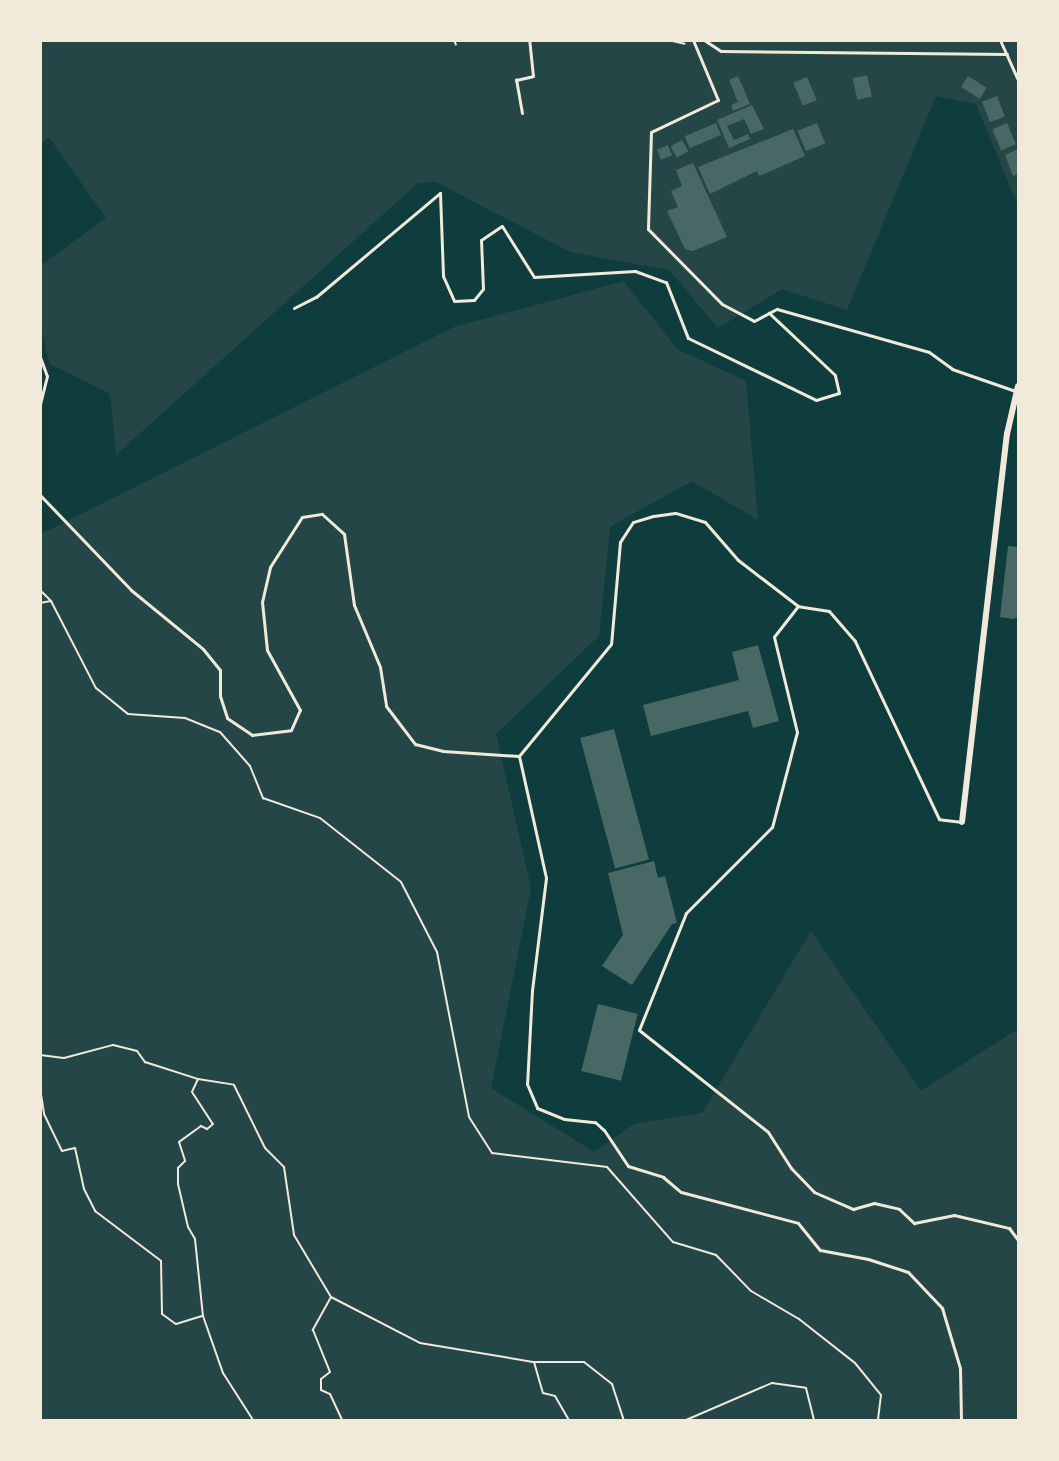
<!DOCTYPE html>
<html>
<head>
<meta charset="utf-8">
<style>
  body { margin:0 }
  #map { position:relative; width:1059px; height:1461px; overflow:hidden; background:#0f3d3e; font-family:Figtree,sans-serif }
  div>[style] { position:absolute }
  .green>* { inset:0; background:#244646 }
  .building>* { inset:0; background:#486865; transform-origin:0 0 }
  .path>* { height:2px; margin:-1px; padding:0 1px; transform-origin:1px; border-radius:1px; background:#f1e9da }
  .service>* { height:3px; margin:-1.5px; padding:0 1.5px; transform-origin:1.5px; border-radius:1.5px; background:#f1e9da }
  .minor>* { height:6px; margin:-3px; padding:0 3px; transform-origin:3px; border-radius:3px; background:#f1e9da }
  span { translate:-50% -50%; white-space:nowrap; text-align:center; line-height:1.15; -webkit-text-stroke:5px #f1e9da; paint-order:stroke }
  .frame { position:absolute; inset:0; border:42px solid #f1e9da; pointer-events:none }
</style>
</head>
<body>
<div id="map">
  <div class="green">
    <div style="clip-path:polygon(41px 41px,1018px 41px,1018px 206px,976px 104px,936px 96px,847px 310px,782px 289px,718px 328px,669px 270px,570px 252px,436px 182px,418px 183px,116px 455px,110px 394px,50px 364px,40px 324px,41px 265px,106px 218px,49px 137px,41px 144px)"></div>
    <div style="clip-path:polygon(624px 281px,677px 349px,746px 381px,758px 520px,692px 481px,610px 527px,599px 636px,496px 734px,531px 888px,491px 1088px,594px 1152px,634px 1124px,702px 1113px,811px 931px,921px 1091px,1018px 1029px,1018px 1420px,41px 1420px,41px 534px,454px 327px)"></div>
  </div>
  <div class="building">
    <div style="left:867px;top:75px;width:22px;height:15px;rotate:77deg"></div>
    <div style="clip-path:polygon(738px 76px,750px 104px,733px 111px,731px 105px,738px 102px,729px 80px)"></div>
    <div style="left:968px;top:76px;width:22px;height:13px;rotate:32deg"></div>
    <div style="left:807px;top:77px;width:25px;height:15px;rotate:67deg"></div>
    <div style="left:997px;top:96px;width:22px;height:16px;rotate:69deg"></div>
    <div style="clip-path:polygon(752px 105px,764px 129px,751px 134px,744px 119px,727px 126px,734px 140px,748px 134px,750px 139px,729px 148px,717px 120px)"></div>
    <div style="left:716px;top:123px;width:13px;height:34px;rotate:67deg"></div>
    <div style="left:817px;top:123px;width:22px;height:21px;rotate:68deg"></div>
    <div style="left:1007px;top:123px;width:23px;height:16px;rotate:67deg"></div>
    <div style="clip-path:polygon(793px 129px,805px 156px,759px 176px,757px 171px,710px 194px,698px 167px)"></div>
    <div style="left:682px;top:140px;width:13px;height:13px;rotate:61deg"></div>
    <div style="left:668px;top:145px;width:11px;height:12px;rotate:68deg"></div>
    <div style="clip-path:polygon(1018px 149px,1018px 174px,1013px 176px,1005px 155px)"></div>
    <div style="clip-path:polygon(693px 163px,727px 237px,693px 251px,685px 249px,667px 211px,678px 207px,671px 191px,682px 186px,676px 170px)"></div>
    <div style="clip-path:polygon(1008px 546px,1018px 547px,1018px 617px,1013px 619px,1000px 617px)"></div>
    <div style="clip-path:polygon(758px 645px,779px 721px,753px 728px,748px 711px,651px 736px,643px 705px,739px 680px,732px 652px)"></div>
    <div style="left:614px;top:729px;width:135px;height:35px;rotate:75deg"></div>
    <div style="clip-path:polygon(654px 861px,658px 878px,665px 876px,677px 923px,672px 924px,632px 985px,602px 966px,623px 935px,608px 873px)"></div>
    <div style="left:598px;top:1004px;width:41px;height:69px;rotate:14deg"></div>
  </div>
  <div class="path">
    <div style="left:454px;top:40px;width:5px;rotate:68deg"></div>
    <div style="left:668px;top:40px;width:17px;rotate:13deg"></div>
    <div style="left:40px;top:590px;width:16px;rotate:45deg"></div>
    <div style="left:51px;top:601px;width:98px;rotate:62.7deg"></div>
    <div style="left:96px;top:688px;width:41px;rotate:39.1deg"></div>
    <div style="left:128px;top:714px;width:57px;rotate:4deg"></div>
    <div style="left:185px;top:718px;width:38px;rotate:22deg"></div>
    <div style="left:220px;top:732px;width:45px;rotate:48.6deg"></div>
    <div style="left:250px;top:766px;width:35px;rotate:68deg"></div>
    <div style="left:263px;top:798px;width:60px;rotate:19.3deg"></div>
    <div style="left:320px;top:818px;width:103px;rotate:38.3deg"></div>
    <div style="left:401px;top:882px;width:79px;rotate:62.8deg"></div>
    <div style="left:437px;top:952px;width:168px;rotate:79deg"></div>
    <div style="left:469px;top:1117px;width:43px;rotate:57.4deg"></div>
    <div style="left:492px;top:1153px;width:116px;rotate:6.9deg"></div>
    <div style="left:607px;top:1167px;width:100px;rotate:48.7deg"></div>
    <div style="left:673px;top:1242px;width:45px;rotate:16.8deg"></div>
    <div style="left:716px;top:1255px;width:50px;rotate:45.8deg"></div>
    <div style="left:751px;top:1291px;width:56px;rotate:30.3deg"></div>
    <div style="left:799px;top:1319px;width:71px;rotate:38.2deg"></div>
    <div style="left:855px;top:1363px;width:41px;rotate:50.9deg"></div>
    <div style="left:881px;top:1395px;width:25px;rotate:97deg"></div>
    <div style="left:40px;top:603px;width:11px;rotate:-10deg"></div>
    <div style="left:40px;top:1055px;width:24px;rotate:7deg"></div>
    <div style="left:64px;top:1058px;width:51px;rotate:-14.9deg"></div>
    <div style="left:113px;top:1045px;width:25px;rotate:14deg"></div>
    <div style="left:137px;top:1051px;width:14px;rotate:54deg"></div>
    <div style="left:145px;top:1062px;width:56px;rotate:17.8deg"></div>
    <div style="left:198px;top:1079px;width:36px;rotate:9deg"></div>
    <div style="left:234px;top:1085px;width:70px;rotate:63.8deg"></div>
    <div style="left:265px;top:1148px;width:27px;rotate:45deg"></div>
    <div style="left:284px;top:1167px;width:69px;rotate:81.6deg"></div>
    <div style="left:294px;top:1235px;width:72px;rotate:59.2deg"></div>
    <div style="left:331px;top:1297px;width:100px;rotate:27.3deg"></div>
    <div style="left:420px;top:1343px;width:116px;rotate:9.5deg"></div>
    <div style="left:534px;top:1362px;width:32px;rotate:74deg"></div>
    <div style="left:543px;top:1393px;width:12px;rotate:14deg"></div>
    <div style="left:555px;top:1396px;width:28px;rotate:60deg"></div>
    <div style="left:198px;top:1079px;width:14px;rotate:115deg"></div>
    <div style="left:192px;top:1092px;width:38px;rotate:57deg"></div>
    <div style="left:213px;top:1124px;width:8px;rotate:140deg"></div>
    <div style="left:207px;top:1129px;width:7px;rotate:-153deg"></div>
    <div style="left:201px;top:1126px;width:27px;rotate:144deg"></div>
    <div style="left:179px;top:1142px;width:20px;rotate:72deg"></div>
    <div style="left:185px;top:1161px;width:10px;rotate:135deg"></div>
    <div style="left:178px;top:1168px;width:16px;rotate:90deg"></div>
    <div style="left:178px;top:1184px;width:44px;rotate:76.9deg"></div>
    <div style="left:188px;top:1227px;width:14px;rotate:60deg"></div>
    <div style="left:195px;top:1239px;width:77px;rotate:84.1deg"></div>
    <div style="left:40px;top:1088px;width:26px;rotate:81deg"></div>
    <div style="left:44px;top:1114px;width:41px;rotate:64.1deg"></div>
    <div style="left:62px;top:1151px;width:13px;rotate:-13deg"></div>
    <div style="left:75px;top:1148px;width:42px;rotate:77.6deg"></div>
    <div style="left:84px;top:1189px;width:25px;rotate:63deg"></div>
    <div style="left:95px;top:1211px;width:83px;rotate:37.1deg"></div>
    <div style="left:161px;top:1261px;width:53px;rotate:88.9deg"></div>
    <div style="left:162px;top:1314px;width:17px;rotate:36deg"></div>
    <div style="left:176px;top:1324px;width:28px;rotate:-17deg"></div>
    <div style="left:203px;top:1316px;width:60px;rotate:70.7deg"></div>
    <div style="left:223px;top:1373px;width:56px;rotate:57.4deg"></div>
    <div style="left:331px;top:1297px;width:38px;rotate:119deg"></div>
    <div style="left:313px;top:1330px;width:45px;rotate:68deg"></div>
    <div style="left:330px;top:1372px;width:11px;rotate:142deg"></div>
    <div style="left:321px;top:1379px;width:11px;rotate:90deg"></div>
    <div style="left:321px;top:1390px;width:10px;rotate:24deg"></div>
    <div style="left:330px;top:1394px;width:29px;rotate:65deg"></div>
    <div style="left:534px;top:1362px;width:50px"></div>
    <div style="left:584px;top:1362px;width:36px;rotate:38deg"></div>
    <div style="left:612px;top:1384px;width:38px;rotate:72deg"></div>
    <div style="left:686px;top:1420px;width:94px;rotate:-23.3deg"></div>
    <div style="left:772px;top:1383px;width:34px;rotate:8deg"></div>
    <div style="left:806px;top:1388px;width:33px;rotate:76deg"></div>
  </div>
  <div class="service">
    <div style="left:693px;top:40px;width:65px;rotate:67.4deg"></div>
    <div style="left:718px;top:100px;width:74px;rotate:154.5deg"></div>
    <div style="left:651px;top:132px;width:97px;rotate:91.8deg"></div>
    <div style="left:648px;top:229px;width:105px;rotate:45.4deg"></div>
    <div style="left:722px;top:304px;width:36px;rotate:28deg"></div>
    <div style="left:754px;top:321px;width:26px;rotate:-28deg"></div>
    <div style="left:777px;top:309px;width:158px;rotate:15.8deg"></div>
    <div style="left:929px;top:352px;width:29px;rotate:36deg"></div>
    <div style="left:952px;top:369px;width:67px;rotate:19.2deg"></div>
    <div style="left:704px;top:40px;width:20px;rotate:33deg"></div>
    <div style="left:721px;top:51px;width:286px;rotate:0.6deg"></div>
    <div style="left:1000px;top:40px;width:44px;rotate:65.8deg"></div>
    <div style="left:522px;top:113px;width:34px;rotate:-100deg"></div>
    <div style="left:516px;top:80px;width:17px;rotate:-13deg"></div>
    <div style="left:533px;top:76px;width:36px;rotate:-96deg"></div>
    <div style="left:294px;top:308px;width:25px;rotate:-27deg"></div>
    <div style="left:316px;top:297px;width:162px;rotate:-40deg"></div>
    <div style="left:440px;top:193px;width:83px;rotate:87.9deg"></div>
    <div style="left:443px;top:276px;width:27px;rotate:66deg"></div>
    <div style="left:454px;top:301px;width:20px;rotate:-3deg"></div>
    <div style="left:474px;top:300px;width:14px;rotate:-51deg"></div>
    <div style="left:483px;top:289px;width:49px;rotate:-92.3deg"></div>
    <div style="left:481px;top:240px;width:25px;rotate:-34deg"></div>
    <div style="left:502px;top:226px;width:60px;rotate:57.9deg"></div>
    <div style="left:534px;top:277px;width:101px;rotate:-3.4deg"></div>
    <div style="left:635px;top:271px;width:33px;rotate:20deg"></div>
    <div style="left:666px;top:282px;width:60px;rotate:68.6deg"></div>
    <div style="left:688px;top:338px;width:142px;rotate:25.8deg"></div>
    <div style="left:816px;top:400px;width:24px;rotate:-17deg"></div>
    <div style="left:839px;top:393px;width:18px;rotate:-103deg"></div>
    <div style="left:835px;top:375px;width:91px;rotate:-136.8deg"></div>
    <div style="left:40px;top:357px;width:20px;rotate:70deg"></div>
    <div style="left:47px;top:376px;width:29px;rotate:104deg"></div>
    <div style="left:40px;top:495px;width:132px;rotate:46.2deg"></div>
    <div style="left:131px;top:590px;width:93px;rotate:39.3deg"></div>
    <div style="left:203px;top:649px;width:27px;rotate:51deg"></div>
    <div style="left:220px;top:670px;width:26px;rotate:90deg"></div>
    <div style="left:220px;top:696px;width:23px;rotate:72deg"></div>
    <div style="left:227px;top:718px;width:30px;rotate:34deg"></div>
    <div style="left:252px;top:735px;width:39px;rotate:-7deg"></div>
    <div style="left:291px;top:730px;width:22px;rotate:-66deg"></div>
    <div style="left:300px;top:710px;width:68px;rotate:-118.8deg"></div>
    <div style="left:267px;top:650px;width:48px;rotate:-95.9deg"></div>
    <div style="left:262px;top:602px;width:36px;rotate:-77deg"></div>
    <div style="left:270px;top:567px;width:59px;rotate:-57.4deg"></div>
    <div style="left:302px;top:517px;width:20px;rotate:-9deg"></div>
    <div style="left:322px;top:514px;width:30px;rotate:42deg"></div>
    <div style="left:344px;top:534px;width:72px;rotate:82deg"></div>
    <div style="left:354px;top:605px;width:67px;rotate:67.2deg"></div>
    <div style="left:380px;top:667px;width:39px;rotate:81deg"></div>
    <div style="left:386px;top:706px;width:48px;rotate:52.7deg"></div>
    <div style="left:415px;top:744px;width:29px;rotate:14deg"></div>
    <div style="left:443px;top:751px;width:76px;rotate:3.8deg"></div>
    <div style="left:798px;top:606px;width:76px;rotate:-142.5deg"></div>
    <div style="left:738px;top:560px;width:50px;rotate:-131deg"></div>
    <div style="left:705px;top:522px;width:31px;rotate:-163deg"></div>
    <div style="left:675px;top:513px;width:22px;rotate:172deg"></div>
    <div style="left:653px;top:516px;width:21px;rotate:163deg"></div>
    <div style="left:633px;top:522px;width:24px;rotate:123deg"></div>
    <div style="left:620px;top:542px;width:102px;rotate:95deg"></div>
    <div style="left:611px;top:644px;width:145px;rotate:129.4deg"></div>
    <div style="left:519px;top:756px;width:125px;rotate:77.5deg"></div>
    <div style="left:546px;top:878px;width:113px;rotate:97.1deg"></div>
    <div style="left:532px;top:990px;width:94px;rotate:93deg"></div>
    <div style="left:527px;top:1084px;width:26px;rotate:67deg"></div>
    <div style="left:537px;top:1108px;width:29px;rotate:22deg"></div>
    <div style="left:564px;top:1119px;width:31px;rotate:6deg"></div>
    <div style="left:595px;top:1122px;width:12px;rotate:42deg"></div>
    <div style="left:604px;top:1130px;width:43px;rotate:56.3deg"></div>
    <div style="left:628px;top:1166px;width:37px;rotate:17deg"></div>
    <div style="left:663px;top:1177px;width:23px;rotate:40deg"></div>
    <div style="left:681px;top:1192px;width:121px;rotate:14.8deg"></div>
    <div style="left:798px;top:1223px;width:35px;rotate:51deg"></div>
    <div style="left:820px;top:1250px;width:49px;rotate:10.6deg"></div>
    <div style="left:868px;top:1259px;width:42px;rotate:18deg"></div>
    <div style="left:908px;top:1272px;width:50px;rotate:46.6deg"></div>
    <div style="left:942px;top:1308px;width:63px;rotate:73.3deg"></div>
    <div style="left:960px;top:1368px;width:52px;rotate:88.9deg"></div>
    <div style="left:962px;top:822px;width:23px;rotate:-173deg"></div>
    <div style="left:939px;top:819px;width:197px;rotate:-115.3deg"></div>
    <div style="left:855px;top:641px;width:40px;rotate:-131deg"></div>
    <div style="left:829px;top:611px;width:31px;rotate:-171deg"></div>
    <div style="left:798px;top:606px;width:39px;rotate:128deg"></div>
    <div style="left:774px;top:637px;width:98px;rotate:76.4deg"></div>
    <div style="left:797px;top:732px;width:98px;rotate:104.7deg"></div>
    <div style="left:772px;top:827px;width:122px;rotate:135deg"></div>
    <div style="left:686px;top:913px;width:126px;rotate:111.9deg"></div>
    <div style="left:639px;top:1030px;width:164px;rotate:38.3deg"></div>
    <div style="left:768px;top:1132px;width:43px;rotate:57.4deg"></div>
    <div style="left:791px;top:1168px;width:33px;rotate:46deg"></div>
    <div style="left:814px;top:1192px;width:43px;rotate:23.6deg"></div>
    <div style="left:853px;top:1209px;width:22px;rotate:-16deg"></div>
    <div style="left:874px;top:1203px;width:26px;rotate:13deg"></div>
    <div style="left:899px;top:1209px;width:21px;rotate:43deg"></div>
    <div style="left:914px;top:1223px;width:41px;rotate:-11.3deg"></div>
    <div style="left:954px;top:1215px;width:57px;rotate:13.3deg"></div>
    <div style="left:1009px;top:1228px;width:15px;rotate:53deg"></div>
  </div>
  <div class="minor">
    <div style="left:962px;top:822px;width:391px;rotate:-83.4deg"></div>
    <div style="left:1007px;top:434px;width:49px;rotate:-77.1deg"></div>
  </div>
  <div class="frame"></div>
</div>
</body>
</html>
